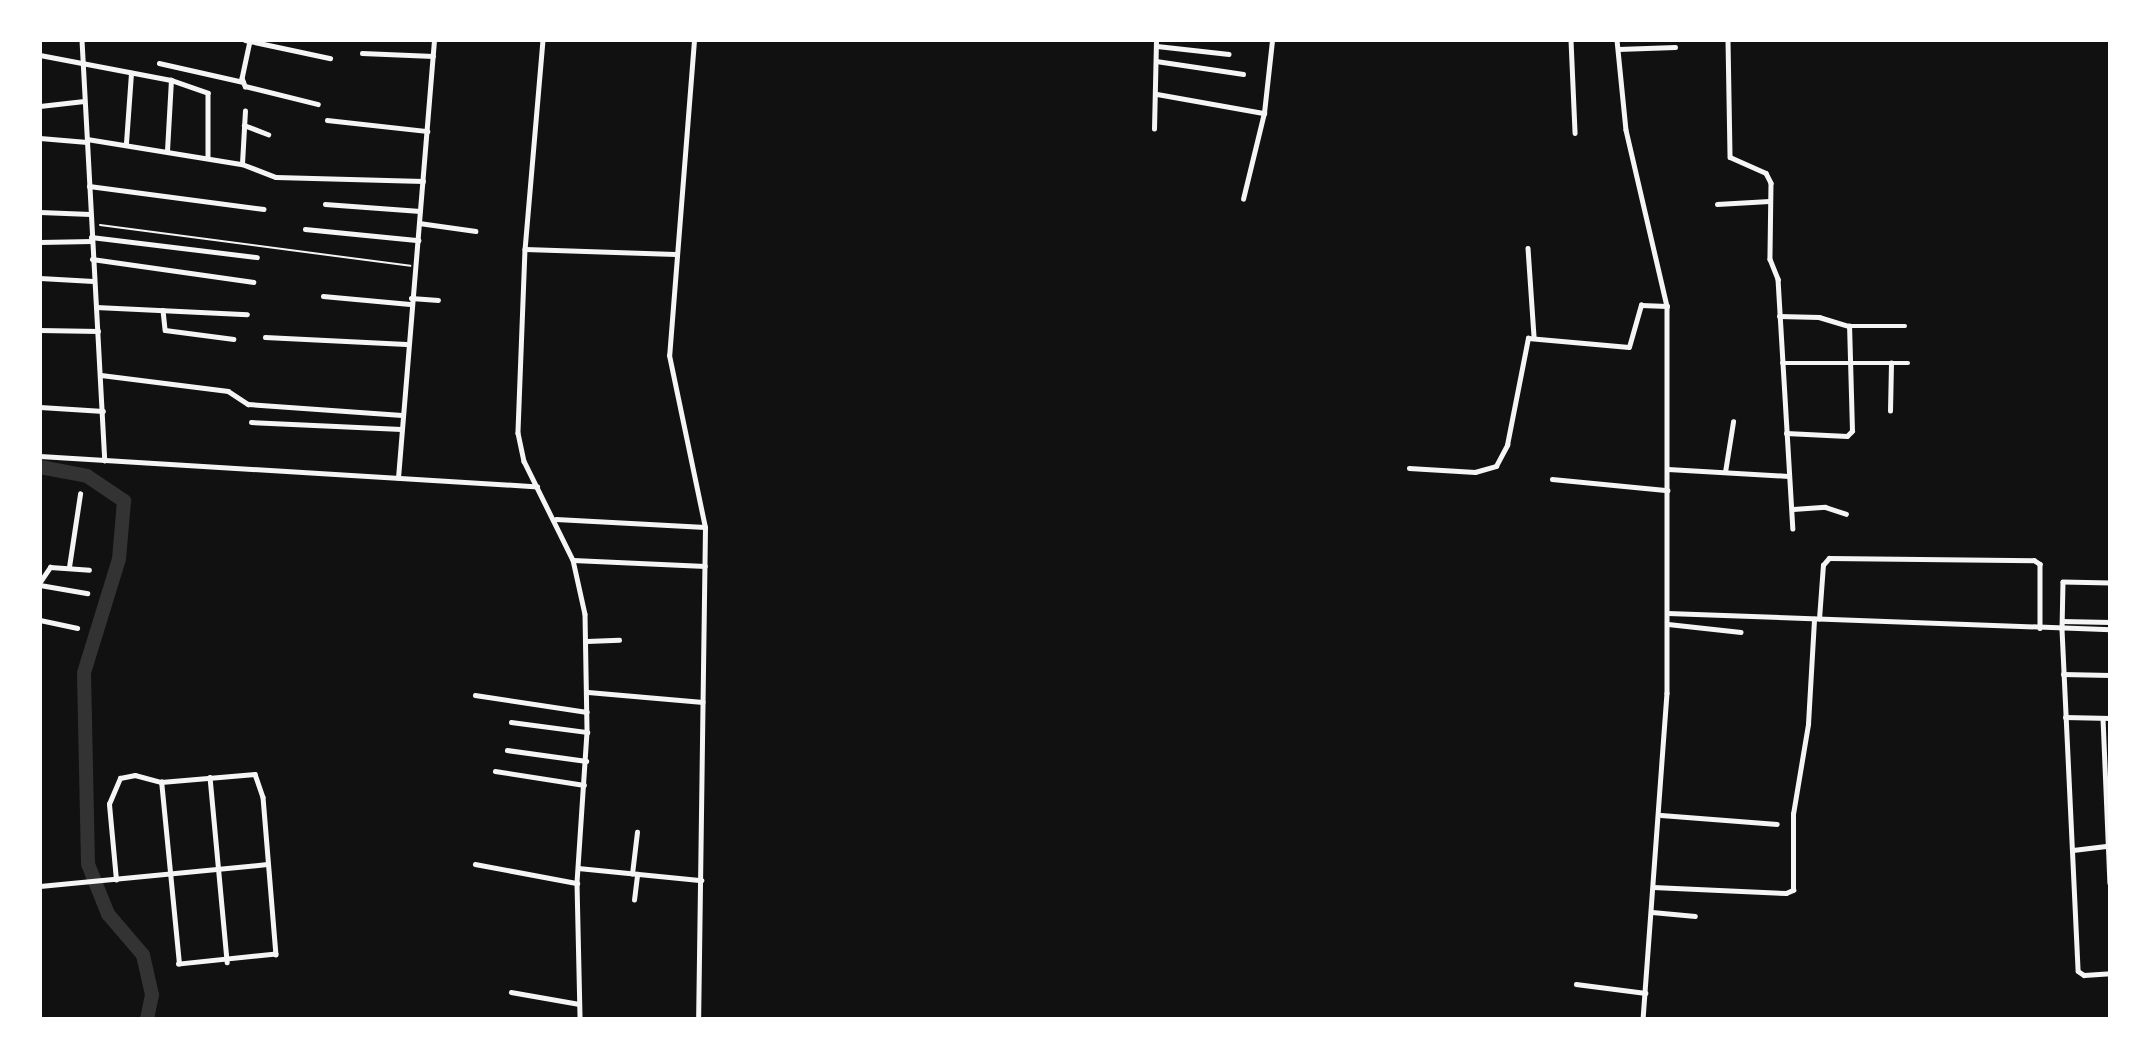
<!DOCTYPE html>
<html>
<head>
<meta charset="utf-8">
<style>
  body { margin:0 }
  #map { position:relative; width:2150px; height:1059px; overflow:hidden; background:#111; font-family:"Fira Sans Condensed",sans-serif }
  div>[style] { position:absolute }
  .river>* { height:14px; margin:-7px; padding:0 7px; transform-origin:7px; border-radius:7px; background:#333 }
  .path>* { height:2px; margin:-1px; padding:0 1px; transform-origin:1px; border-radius:1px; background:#f5f5f5 }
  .minor>* { height:4.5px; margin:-2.25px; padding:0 2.25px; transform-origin:2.25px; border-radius:2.25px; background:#f5f5f5 }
  .tertiary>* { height:5px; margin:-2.5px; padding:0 2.5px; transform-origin:2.5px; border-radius:2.5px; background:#f5f5f5 }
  span { translate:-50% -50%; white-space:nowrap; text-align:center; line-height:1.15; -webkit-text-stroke:5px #fff; paint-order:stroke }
  .frame { position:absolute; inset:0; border:42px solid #fff; pointer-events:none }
</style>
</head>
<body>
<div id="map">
  <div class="river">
    <div style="left:40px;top:467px;width:48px;rotate:10.8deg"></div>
    <div style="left:87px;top:476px;width:45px;rotate:34deg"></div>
    <div style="left:124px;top:501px;width:58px;rotate:94.9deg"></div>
    <div style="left:119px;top:559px;width:119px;rotate:107.1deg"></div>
    <div style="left:84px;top:673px;width:191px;rotate:88.8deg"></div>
    <div style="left:88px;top:864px;width:54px;rotate:68.2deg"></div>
    <div style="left:108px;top:914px;width:54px;rotate:49.5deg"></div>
    <div style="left:143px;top:955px;width:41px;rotate:77.3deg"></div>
    <div style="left:152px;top:995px;width:25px;rotate:102deg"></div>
  </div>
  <div class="path">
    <div style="left:100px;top:225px;width:313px;rotate:7.5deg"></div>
  </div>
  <div class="minor">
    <div style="left:82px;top:40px;width:421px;rotate:86.9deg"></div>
    <div style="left:245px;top:40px;width:87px;rotate:12deg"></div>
    <div style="left:543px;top:40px;width:210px;rotate:94.9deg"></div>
    <div style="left:525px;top:249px;width:184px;rotate:92.2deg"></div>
    <div style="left:518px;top:433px;width:29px;rotate:78deg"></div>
    <div style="left:524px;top:461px;width:110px;rotate:63.7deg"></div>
    <div style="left:573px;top:560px;width:55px;rotate:77.5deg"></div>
    <div style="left:585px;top:614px;width:118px;rotate:89deg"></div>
    <div style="left:587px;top:732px;width:151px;rotate:93.8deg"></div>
    <div style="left:577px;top:883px;width:136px;rotate:88.7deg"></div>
    <div style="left:1571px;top:40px;width:93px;rotate:87.5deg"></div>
    <div style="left:1617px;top:40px;width:90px;rotate:84.3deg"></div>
    <div style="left:1626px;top:130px;width:181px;rotate:76.9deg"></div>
    <div style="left:1667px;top:306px;width:387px;rotate:90deg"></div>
    <div style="left:1667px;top:693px;width:327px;rotate:94.2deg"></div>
    <div style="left:1728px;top:40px;width:117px;rotate:89deg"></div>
    <div style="left:1730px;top:157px;width:39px;rotate:24deg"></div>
    <div style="left:1766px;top:173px;width:11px;rotate:63deg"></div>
    <div style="left:1771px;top:183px;width:76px;rotate:90.8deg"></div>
    <div style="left:1770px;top:259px;width:22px;rotate:68deg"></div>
    <div style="left:1778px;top:279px;width:250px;rotate:86.6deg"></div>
    <div style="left:250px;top:41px;width:38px;rotate:102deg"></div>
    <div style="left:242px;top:78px;width:9px;rotate:69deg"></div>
    <div style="left:245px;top:86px;width:75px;rotate:13.9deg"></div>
    <div style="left:1157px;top:46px;width:72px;rotate:6.3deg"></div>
    <div style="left:1618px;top:49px;width:57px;rotate:-2deg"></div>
    <div style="left:362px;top:53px;width:71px;rotate:2.4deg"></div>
    <div style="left:40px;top:55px;width:133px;rotate:10.8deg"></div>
    <div style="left:171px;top:80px;width:39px;rotate:19deg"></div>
    <div style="left:208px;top:93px;width:65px;rotate:90deg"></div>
    <div style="left:1156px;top:61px;width:88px;rotate:8.5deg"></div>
    <div style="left:159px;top:63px;width:86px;rotate:12.7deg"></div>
    <div style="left:1157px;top:94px;width:109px;rotate:10.1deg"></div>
    <div style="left:40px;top:106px;width:44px;rotate:-6.5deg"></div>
    <div style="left:327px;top:120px;width:101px;rotate:6.3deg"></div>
    <div style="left:244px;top:125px;width:26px;rotate:21deg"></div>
    <div style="left:1154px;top:129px;width:89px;rotate:-88.7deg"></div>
    <div style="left:40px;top:138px;width:47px;rotate:4.9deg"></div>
    <div style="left:87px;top:139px;width:157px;rotate:9.2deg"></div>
    <div style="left:242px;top:164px;width:36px;rotate:21deg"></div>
    <div style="left:276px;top:177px;width:147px;rotate:1.6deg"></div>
    <div style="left:126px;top:143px;width:70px;rotate:-85.9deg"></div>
    <div style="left:167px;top:151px;width:71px;rotate:-86.8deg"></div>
    <div style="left:242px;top:164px;width:53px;rotate:-86.8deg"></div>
    <div style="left:89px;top:186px;width:176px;rotate:7.5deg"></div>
    <div style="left:1243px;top:199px;width:89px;rotate:-76.3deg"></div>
    <div style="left:1264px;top:113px;width:73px;rotate:-83.7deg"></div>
    <div style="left:325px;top:204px;width:95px;rotate:4.2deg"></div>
    <div style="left:1717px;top:204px;width:52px;rotate:-3.3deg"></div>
    <div style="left:40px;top:212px;width:50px;rotate:2.3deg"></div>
    <div style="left:419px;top:223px;width:57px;rotate:8.1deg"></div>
    <div style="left:305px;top:229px;width:114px;rotate:5.6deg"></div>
    <div style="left:91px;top:237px;width:167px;rotate:6.9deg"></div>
    <div style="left:40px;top:242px;width:52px;rotate:-1.1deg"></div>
    <div style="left:1528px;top:248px;width:89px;rotate:86.1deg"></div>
    <div style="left:525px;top:249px;width:150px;rotate:1.9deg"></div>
    <div style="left:92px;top:259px;width:163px;rotate:8.1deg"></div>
    <div style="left:40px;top:278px;width:53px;rotate:3.2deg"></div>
    <div style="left:323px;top:296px;width:87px;rotate:5.3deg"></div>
    <div style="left:411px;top:298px;width:27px;rotate:4deg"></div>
    <div style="left:96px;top:307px;width:151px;rotate:2.7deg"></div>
    <div style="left:163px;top:310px;width:20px;rotate:84deg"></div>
    <div style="left:165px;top:330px;width:69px;rotate:7.5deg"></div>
    <div style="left:1779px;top:316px;width:40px;rotate:1.4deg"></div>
    <div style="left:1819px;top:317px;width:31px;rotate:17deg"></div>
    <div style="left:1849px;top:326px;width:56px"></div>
    <div style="left:40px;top:330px;width:58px;rotate:1deg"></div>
    <div style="left:265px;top:337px;width:141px;rotate:2.8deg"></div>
    <div style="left:1782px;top:363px;width:126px"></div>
    <div style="left:101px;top:375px;width:128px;rotate:7.2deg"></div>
    <div style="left:228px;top:391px;width:24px;rotate:33deg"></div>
    <div style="left:248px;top:404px;width:154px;rotate:4.1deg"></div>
    <div style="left:40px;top:407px;width:63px;rotate:3.6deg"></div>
    <div style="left:1890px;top:411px;width:48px;rotate:-88.8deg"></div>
    <div style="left:251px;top:422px;width:150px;rotate:2.7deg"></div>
    <div style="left:1786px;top:433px;width:61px;rotate:2.8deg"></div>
    <div style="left:1847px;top:436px;width:7px;rotate:-45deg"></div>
    <div style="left:1852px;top:431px;width:105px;rotate:-91.6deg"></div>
    <div style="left:40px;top:456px;width:498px;rotate:3.5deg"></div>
    <div style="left:1409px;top:468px;width:66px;rotate:3.5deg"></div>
    <div style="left:1475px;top:472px;width:22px;rotate:-16deg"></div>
    <div style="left:1496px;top:466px;width:24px;rotate:-62deg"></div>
    <div style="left:1507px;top:445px;width:109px;rotate:-78.9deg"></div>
    <div style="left:1528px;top:338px;width:101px;rotate:5.1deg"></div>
    <div style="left:1629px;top:347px;width:44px;rotate:-74.1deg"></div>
    <div style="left:1641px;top:305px;width:26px;rotate:2deg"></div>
    <div style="left:1668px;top:469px;width:120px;rotate:3.3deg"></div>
    <div style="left:1725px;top:472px;width:51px;rotate:-80.9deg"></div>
    <div style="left:398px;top:478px;width:439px;rotate:-85.3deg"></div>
    <div style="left:1552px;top:479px;width:116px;rotate:5.5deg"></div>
    <div style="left:1793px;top:509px;width:32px;rotate:-4deg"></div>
    <div style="left:1825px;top:507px;width:22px;rotate:18deg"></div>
    <div style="left:556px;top:519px;width:149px;rotate:3.1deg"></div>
    <div style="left:573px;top:560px;width:132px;rotate:2.6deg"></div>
    <div style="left:69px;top:567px;width:74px;rotate:-81.4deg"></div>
    <div style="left:40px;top:582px;width:18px;rotate:-56deg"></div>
    <div style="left:50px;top:567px;width:39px;rotate:4deg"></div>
    <div style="left:2110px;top:583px;width:47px;rotate:-178.8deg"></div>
    <div style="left:2063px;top:582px;width:47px;rotate:91.2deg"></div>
    <div style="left:2062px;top:629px;width:342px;rotate:87.3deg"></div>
    <div style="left:2078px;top:971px;width:7px;rotate:34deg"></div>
    <div style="left:2084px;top:975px;width:26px;rotate:-4deg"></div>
    <div style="left:40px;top:585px;width:48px;rotate:9.7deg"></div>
    <div style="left:1668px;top:613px;width:442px;rotate:2.1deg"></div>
    <div style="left:1819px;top:619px;width:54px;rotate:-85.8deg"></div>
    <div style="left:1823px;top:565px;width:9px;rotate:-49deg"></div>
    <div style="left:1829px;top:558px;width:205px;rotate:0.6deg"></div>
    <div style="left:2034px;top:560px;width:7px;rotate:34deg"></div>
    <div style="left:2040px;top:564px;width:64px;rotate:90deg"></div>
    <div style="left:40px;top:620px;width:38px;rotate:12deg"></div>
    <div style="left:2062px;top:621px;width:48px;rotate:1.2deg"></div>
    <div style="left:1668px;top:624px;width:73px;rotate:6.3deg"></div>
    <div style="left:587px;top:641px;width:32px;rotate:-2deg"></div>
    <div style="left:2063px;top:674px;width:47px;rotate:1.2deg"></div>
    <div style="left:588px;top:692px;width:115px;rotate:5deg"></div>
    <div style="left:475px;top:695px;width:113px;rotate:8.6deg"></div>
    <div style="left:2065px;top:717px;width:45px;rotate:1.3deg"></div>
    <div style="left:2103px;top:718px;width:165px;rotate:87.6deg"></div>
    <div style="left:511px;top:722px;width:77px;rotate:7.5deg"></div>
    <div style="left:507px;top:750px;width:80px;rotate:7.9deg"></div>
    <div style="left:495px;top:771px;width:90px;rotate:8.9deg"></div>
    <div style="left:210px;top:777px;width:186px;rotate:84.7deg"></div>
    <div style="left:1661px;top:815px;width:116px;rotate:4.4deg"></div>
    <div style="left:2073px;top:850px;width:35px;rotate:-7deg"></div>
    <div style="left:475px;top:864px;width:104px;rotate:10.6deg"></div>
    <div style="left:578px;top:868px;width:124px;rotate:5.6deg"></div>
    <div style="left:632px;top:874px;width:42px;rotate:-83.2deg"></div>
    <div style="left:116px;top:880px;width:76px;rotate:-95.3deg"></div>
    <div style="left:109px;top:804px;width:28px;rotate:-67deg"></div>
    <div style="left:120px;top:778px;width:15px;rotate:-11deg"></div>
    <div style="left:135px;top:775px;width:27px;rotate:15deg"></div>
    <div style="left:161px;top:782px;width:94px;rotate:-4.9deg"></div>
    <div style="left:255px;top:774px;width:24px;rotate:71deg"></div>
    <div style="left:263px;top:797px;width:158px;rotate:85.3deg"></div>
    <div style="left:276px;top:954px;width:98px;rotate:174.1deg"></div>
    <div style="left:179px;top:964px;width:183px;rotate:-95.6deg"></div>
    <div style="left:40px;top:886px;width:228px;rotate:-5.5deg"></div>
    <div style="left:1653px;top:887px;width:133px;rotate:2.6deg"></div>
    <div style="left:1786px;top:893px;width:8px;rotate:-23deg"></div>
    <div style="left:1793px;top:890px;width:76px;rotate:-90deg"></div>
    <div style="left:1793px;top:814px;width:91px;rotate:-80.5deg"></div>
    <div style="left:1808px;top:724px;width:105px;rotate:-86.7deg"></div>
    <div style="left:634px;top:900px;width:26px;rotate:-83deg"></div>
    <div style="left:1652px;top:912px;width:43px;rotate:5.3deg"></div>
    <div style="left:1576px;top:984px;width:70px;rotate:7.4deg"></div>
    <div style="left:511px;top:992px;width:69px;rotate:10deg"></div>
  </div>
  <div class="tertiary">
    <div style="left:694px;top:40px;width:316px;rotate:94.5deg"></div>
    <div style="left:669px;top:355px;width:176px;rotate:78.2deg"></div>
    <div style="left:705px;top:527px;width:492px;rotate:90.8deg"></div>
  </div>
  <div class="frame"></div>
</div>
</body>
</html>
